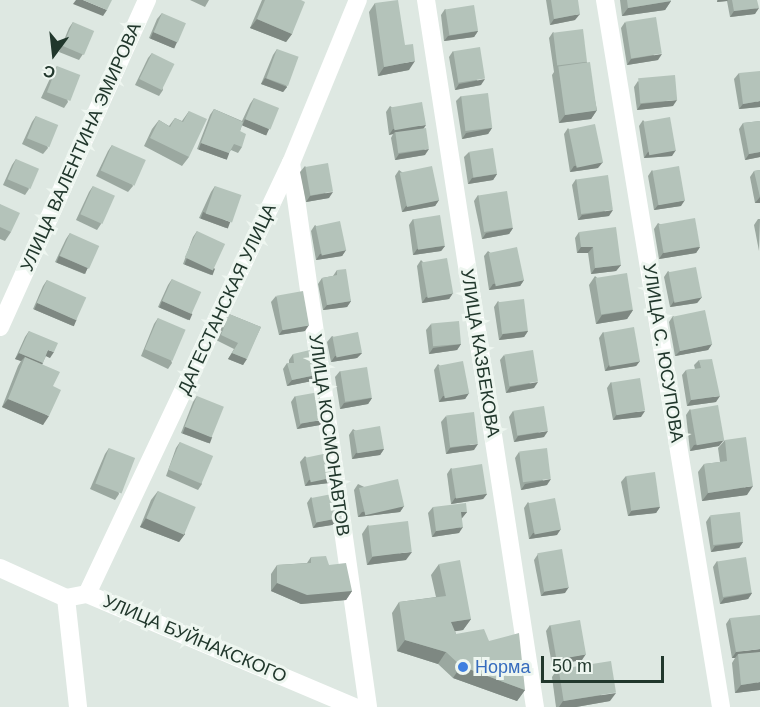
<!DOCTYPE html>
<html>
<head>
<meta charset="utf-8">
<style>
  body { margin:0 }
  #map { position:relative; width:760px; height:707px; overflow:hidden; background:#dee8e2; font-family:Helvetica,sans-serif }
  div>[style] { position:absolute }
  .minor>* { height:18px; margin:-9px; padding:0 9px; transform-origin:9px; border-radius:9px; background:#fff }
  .wall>* { inset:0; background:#9ba8a0 }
  .shaded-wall>* { inset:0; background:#7e8882; transform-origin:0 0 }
  .building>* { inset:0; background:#b4c3ba; transform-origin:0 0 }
  .dots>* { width:16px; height:16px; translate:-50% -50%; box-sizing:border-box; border:3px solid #eef6f0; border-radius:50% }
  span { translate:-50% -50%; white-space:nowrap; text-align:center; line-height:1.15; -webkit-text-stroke:6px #eef6f0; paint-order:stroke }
  .street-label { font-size:18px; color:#21372c }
  .shop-label { font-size:18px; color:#366cbe }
  .left { translate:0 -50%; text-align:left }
  .north { position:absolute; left:24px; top:24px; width:60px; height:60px; -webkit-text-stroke:4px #eef6f0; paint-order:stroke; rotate:195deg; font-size:16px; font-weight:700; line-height:24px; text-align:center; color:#21372c }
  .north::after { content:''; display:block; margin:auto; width:21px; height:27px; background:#21372c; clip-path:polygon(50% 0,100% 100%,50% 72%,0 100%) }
  .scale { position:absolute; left:541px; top:656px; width:123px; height:27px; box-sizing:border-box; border:3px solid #21372c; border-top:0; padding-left:8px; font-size:18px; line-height:21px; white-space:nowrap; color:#21372c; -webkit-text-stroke:4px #eef6f0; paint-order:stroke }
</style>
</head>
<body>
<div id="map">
  <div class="minor">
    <div style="left:426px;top:0;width:715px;rotate:81.24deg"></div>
    <div style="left:605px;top:0;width:716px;rotate:80.68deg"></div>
    <div style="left:291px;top:163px;width:549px;rotate:81.94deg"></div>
    <div style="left:0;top:327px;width:359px;rotate:-65.8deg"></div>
    <div style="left:0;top:568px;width:72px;rotate:24.4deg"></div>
    <div style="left:66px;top:598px;width:21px;rotate:-11deg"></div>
    <div style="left:87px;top:594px;width:291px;rotate:22.9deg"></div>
    <div style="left:87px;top:594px;width:477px;rotate:-64.7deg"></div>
    <div style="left:291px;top:163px;width:176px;rotate:-67.7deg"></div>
    <div style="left:66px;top:598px;width:110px;rotate:83.7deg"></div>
  </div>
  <div class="wall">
    <div style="clip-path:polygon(190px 0,209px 0,205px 7px)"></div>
    <div style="clip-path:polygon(262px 0,301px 0,292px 34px,286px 42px,250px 28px)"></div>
    <div style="clip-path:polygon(546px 0,578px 0,575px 20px,550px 25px)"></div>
    <div style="clip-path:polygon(620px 0,671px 0,671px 1px,665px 10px,622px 16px)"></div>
    <div style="clip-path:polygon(717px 0,757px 0,755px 14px,730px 17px,727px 1px,717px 2px)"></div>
    <div style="clip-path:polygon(375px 3px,409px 70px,378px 76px,369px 12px)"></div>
    <div style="clip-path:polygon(445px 9px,478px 31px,474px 37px,444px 41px,441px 15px)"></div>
    <div style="clip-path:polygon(162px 13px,177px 42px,173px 48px,149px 38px,157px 19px)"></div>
    <div style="clip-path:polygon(73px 22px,83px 54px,79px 60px,59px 52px,69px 28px)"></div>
    <div style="clip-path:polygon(625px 22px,658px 60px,627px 65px,621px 28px)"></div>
    <div style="clip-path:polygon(553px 32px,587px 62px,587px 63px,597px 110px,591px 119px,559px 123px,552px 75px,554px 72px,549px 38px)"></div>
    <div style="clip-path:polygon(277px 49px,287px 87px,283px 92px,261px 84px,273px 55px)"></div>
    <div style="clip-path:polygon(453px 51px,481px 85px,455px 90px,449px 57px)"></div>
    <div style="clip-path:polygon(152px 53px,163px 90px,159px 96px,135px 85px,148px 58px)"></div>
    <div style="clip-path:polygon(57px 66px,68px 102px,64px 108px,41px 98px,53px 72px)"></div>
    <div style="clip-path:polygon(739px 73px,760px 107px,739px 109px,734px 79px)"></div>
    <div style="clip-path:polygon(638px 81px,673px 106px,637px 110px,634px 87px)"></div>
    <div style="clip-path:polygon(461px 96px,492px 128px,488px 134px,462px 139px,456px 101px)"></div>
    <div style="clip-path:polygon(254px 98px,269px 129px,265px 135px,242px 125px,240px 131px,242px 147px,238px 153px,231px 150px,225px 159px,197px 149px,210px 115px,214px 109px,242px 121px,250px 104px)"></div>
    <div style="clip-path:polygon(390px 106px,423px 128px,425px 155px,395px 160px,391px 138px,393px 134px,389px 135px,386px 112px)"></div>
    <div style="clip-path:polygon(189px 111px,189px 157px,182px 166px,144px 146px,152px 129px,159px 120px,169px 126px,175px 118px,182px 121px)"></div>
    <div style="clip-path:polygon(36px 116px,48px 148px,43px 154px,22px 144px,32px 122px)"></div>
    <div style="clip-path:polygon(643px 120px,672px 156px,644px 158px,639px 126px)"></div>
    <div style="clip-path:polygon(760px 121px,760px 157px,745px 160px,739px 129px,743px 123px)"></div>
    <div style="clip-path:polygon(568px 128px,598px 168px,570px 172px,564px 134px)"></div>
    <div style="clip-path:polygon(112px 145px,133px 186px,128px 192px,96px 176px,108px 151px)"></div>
    <div style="clip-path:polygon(469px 152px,497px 174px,493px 180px,468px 184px,464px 157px)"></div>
    <div style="clip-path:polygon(16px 159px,29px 189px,25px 195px,3px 185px,12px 165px)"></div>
    <div style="clip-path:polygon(305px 166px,329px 198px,306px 202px,300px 172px)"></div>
    <div style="clip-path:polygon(399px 170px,439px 200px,435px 206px,402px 212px,395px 176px)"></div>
    <div style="clip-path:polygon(652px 170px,681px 206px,654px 210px,648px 176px)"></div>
    <div style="clip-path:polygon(760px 170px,760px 203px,755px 203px,750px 177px,754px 171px)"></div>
    <div style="clip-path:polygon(576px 179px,609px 216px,578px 220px,572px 185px)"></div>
    <div style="clip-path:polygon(93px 186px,101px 224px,97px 230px,76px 220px,89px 192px)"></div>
    <div style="clip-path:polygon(215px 186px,226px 228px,199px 218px,211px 192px)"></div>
    <div style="clip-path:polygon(478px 195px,513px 228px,509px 234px,482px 239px,474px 201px)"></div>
    <div style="clip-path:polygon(0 204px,11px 232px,5px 241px,0 239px)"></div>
    <div style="clip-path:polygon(413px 219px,445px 246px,441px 251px,413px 255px,409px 225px)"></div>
    <div style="clip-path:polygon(758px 219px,760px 219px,759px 251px,754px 225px)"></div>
    <div style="clip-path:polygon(658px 223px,700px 247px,696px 253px,659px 259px,654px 229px)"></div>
    <div style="clip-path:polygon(315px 225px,346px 250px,342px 256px,316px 260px,311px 231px)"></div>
    <div style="clip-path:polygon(197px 231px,211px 275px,183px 264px,193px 237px)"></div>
    <div style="clip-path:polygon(579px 232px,621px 265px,616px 271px,591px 274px,588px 253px,577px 253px,575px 238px)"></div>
    <div style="clip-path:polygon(70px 233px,88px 268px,84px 274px,55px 262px,66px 239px)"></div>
    <div style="clip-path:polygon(488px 251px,524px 280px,520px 286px,489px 290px,484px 256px)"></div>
    <div style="clip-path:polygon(421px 260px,453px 293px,449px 299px,422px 303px,417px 266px)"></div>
    <div style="clip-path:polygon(337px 270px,351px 301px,347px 307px,323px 310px,318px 284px,322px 278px,333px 276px)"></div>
    <div style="clip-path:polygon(668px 271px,702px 297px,697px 303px,670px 307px,664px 277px)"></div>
    <div style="clip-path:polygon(595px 276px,633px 310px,627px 319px,596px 324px,589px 285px)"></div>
    <div style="clip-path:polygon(172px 279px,192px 314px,188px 320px,158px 307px,168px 285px)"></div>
    <div style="clip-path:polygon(47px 280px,73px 326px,33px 309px,43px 286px)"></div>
    <div style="clip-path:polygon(276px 296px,305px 331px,279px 335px,271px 302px)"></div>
    <div style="clip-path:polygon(498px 301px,528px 331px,524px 337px,499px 340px,494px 307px)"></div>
    <div style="clip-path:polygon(229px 314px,261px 327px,243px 365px,228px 359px,234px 349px,216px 340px,225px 320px)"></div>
    <div style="clip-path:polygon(673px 316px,712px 344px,708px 350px,675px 356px,669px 322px)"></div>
    <div style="clip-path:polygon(158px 318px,172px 363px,168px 369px,141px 356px,154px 324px)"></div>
    <div style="clip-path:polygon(431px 324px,461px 344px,457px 350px,429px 354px,426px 330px)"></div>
    <div style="clip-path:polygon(29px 331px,50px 358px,46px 356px,42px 364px,53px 386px,43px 425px,2px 407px,18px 366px,21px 361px,15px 359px,25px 337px)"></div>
    <div style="clip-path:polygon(603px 332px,640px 361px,636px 366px,605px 371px,599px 338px)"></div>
    <div style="clip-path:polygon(332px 336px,362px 353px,357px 358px,331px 362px,327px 342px)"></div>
    <div style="clip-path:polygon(293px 354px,316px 375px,312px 381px,287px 386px,283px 369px,287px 363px,289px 363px,289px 360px)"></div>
    <div style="clip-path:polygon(504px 355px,534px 388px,506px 393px,500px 360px)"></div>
    <div style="clip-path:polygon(699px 360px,716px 402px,687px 406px,682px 375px,686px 370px,695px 369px,694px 365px)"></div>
    <div style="clip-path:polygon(438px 364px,469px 393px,465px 399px,439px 402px,434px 370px)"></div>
    <div style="clip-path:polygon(340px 371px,372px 398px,368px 404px,340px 409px,335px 377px)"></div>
    <div style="clip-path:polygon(611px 382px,641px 417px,613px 420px,607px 388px)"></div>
    <div style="clip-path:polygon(197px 396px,208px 443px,181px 433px,193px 402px)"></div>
    <div style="clip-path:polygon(295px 396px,320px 425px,297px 429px,291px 402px)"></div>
    <div style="clip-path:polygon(690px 409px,719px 446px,690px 451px,686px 415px)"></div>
    <div style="clip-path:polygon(513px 411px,544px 437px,514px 442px,509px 417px)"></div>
    <div style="clip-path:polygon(446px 416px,474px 450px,446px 454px,441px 422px)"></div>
    <div style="clip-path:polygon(353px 429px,384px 449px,380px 455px,352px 459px,349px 435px)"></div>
    <div style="clip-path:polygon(725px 440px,747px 495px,702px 501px,698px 472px,704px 464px,720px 462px,718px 448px)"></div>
    <div style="clip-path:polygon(180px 442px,202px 484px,198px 490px,166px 476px,176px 448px)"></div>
    <div style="clip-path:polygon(109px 448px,119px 494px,115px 500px,90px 489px,105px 454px)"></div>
    <div style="clip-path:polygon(519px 452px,547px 485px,521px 490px,515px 458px)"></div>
    <div style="clip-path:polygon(305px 456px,329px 483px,305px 486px,300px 462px)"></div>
    <div style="clip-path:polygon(451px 468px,487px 494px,483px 499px,451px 504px,447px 474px)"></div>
    <div style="clip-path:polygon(626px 476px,660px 507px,656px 513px,628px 516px,621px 482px)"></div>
    <div style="clip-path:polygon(358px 484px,404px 506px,400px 512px,358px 517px,354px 490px)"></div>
    <div style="clip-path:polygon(158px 491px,185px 534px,179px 542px,140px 527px,151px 500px)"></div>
    <div style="clip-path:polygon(311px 497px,338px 524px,313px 528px,307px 503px)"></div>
    <div style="clip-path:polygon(528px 502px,557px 535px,529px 539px,524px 508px)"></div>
    <div style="clip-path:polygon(433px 507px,467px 512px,462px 518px,459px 533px,432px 537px,428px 513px)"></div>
    <div style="clip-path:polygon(710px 516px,743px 542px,739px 548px,711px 552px,706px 522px)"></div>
    <div style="clip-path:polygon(368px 525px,406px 560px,367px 565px,362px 534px)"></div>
    <div style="clip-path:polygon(538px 554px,565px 593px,541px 596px,534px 560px)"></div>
    <div style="clip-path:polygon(311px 557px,329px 565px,352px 591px,346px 600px,301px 604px,271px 591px,271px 574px,277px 565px,307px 563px)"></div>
    <div style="clip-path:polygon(717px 561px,752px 593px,748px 599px,720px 604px,713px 567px)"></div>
    <div style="clip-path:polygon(439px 564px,471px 619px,463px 630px,455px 631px,456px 634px,489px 641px,525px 690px,517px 701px,453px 678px,438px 664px,397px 651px,392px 613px,399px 602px,436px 597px,431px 575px)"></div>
    <div style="clip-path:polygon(730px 618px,760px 690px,735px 693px,732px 663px,735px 658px,732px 658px,726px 624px)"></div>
    <div style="clip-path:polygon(550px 625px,582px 660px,552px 665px,546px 631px)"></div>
    <div style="clip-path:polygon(558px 668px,610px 701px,576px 707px,556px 707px,552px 677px)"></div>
  </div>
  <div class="shaded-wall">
    <div style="clip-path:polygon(76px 0,83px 0,107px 10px,103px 16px,73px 4px)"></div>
    <div style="clip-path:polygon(718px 0,728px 0,727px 1px,717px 2px)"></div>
    <div style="clip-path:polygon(671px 1px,665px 10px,622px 16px,628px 8px)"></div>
    <div style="clip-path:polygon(759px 8px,755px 14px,730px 17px,734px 11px)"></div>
    <div style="clip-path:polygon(580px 14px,575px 20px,550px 25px,554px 19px)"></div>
    <div style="clip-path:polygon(257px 19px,292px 34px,286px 42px,250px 28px)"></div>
    <div style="clip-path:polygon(478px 31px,474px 37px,444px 41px,448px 36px)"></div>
    <div style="left:153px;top:32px;width:26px;height:7px;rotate:23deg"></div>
    <div style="clip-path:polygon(662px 54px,658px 60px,627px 65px,631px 59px)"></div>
    <div style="clip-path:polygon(415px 61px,409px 70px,378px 76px,384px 67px)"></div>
    <div style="clip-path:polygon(265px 78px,287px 87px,283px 92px,261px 84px)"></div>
    <div style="clip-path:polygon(485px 79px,481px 85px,455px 90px,459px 84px)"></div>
    <div style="clip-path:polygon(677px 100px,673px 106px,637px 110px,641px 104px)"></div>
    <div style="clip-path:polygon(760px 101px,760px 107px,739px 109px,743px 104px)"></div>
    <div style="clip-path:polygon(597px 110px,591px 119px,559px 123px,565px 115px)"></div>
    <div style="left:245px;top:119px;width:26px;height:7px;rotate:23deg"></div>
    <div style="clip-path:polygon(426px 125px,422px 131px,395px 132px,393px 134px,389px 135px,393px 129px)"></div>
    <div style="clip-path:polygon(492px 128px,488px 134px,462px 139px,466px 133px)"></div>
    <div style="left:201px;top:143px;width:30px;height:7px;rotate:20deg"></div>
    <div style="clip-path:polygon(429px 149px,425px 155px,395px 160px,399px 154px)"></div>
    <div style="clip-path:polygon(676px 150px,672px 156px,644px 158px,648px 152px)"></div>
    <div style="clip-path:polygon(760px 152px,760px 157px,745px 160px,749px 154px)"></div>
    <div style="clip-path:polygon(603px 162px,598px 168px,570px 172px,574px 166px)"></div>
    <div style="clip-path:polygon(497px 174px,493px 180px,468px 184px,472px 178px)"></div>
    <div style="clip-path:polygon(333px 192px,329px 198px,306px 202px,310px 196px)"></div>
    <div style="clip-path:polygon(760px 197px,760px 203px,755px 203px)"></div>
    <div style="clip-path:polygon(439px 200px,435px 206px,402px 212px,406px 206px)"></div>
    <div style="clip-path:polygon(685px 200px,681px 206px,654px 210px,658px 205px)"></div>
    <div style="clip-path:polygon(613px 210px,609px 216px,578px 220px,582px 215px)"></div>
    <div style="left:203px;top:212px;width:29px;height:7px;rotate:20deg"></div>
    <div style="clip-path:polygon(513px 228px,509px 234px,482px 239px,486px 233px)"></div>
    <div style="clip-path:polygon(445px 246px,441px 251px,413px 255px,417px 249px)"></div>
    <div style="clip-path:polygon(581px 247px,593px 247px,588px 253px,577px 253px)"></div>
    <div style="clip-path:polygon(700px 247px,696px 253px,659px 259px,663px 253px)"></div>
    <div style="clip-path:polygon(346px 250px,342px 256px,316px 260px,320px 254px)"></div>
    <div style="left:59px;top:256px;width:31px;height:7px;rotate:22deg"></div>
    <div style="left:187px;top:258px;width:30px;height:7px;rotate:21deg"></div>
    <div style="clip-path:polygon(621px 265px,616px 271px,591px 274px,595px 268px)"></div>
    <div style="clip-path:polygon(524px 280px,520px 286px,489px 290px,493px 284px)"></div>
    <div style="clip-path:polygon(453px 293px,449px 299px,422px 303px,426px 297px)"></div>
    <div style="clip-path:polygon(702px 297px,697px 303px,670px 307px,674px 301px)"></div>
    <div style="left:162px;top:301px;width:33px;height:7px;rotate:23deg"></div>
    <div style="clip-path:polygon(351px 301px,347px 307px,323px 310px,327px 305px)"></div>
    <div style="left:37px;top:303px;width:43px;height:7px;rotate:23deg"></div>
    <div style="clip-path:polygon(633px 310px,627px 319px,596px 324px,602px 315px)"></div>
    <div style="clip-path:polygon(309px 325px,305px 331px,279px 335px,283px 329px)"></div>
    <div style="clip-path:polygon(528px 331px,524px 337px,499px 340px,503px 334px)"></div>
    <div style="clip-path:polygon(461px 344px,457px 350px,429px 354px,433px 348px)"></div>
    <div style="clip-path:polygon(712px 344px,708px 350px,675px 356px,680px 351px)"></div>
    <div style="clip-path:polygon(48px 350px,54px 352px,50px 358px,44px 355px)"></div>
    <div style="clip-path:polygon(19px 353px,43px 363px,39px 369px,25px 357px,21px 361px,15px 359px)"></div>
    <div style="clip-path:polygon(232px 353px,247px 359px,243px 365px,228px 359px)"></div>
    <div style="clip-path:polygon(362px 353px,357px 358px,331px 362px,335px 356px)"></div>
    <div style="clip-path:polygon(640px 361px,636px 366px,605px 371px,609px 365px)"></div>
    <div style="clip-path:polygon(316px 375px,312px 381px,287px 386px,292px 380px)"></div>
    <div style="clip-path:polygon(538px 382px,534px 388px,506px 393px,510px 387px)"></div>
    <div style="clip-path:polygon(469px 393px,465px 399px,439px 402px,443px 396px)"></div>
    <div style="clip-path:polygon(720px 396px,716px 402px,687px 406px,691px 400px)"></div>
    <div style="clip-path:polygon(372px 398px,368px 404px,340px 409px,344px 403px)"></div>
    <div style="clip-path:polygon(8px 399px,49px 416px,43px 425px,2px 407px)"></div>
    <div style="clip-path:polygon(645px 411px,641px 417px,613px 420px,617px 414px)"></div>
    <div style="clip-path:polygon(324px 420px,320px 425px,297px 429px,302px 423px)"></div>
    <div style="left:185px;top:427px;width:29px;height:7px;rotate:20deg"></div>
    <div style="clip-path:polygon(548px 431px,544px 437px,514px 442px,518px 436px)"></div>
    <div style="clip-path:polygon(724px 440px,719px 446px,690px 451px,694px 445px)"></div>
    <div style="clip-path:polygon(478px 444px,474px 450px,446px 454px,450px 448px)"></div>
    <div style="clip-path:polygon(384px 449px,380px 455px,352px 459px,356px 453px)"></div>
    <div style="clip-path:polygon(333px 477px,329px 483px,305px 486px,309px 480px)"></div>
    <div style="clip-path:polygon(551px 479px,547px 485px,521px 490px,525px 484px)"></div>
    <div style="clip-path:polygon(753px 486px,747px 495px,702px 501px,708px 493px)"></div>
    <div style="clip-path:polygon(487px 494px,483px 499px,451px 504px,455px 498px)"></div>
    <div style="clip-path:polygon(404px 506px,400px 512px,358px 517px,362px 512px)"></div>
    <div style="clip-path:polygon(660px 507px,656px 513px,628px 516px,632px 510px)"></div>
    <div style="clip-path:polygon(461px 512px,467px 512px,462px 518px,456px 518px)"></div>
    <div style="clip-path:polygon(146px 518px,185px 534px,179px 542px,140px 527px)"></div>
    <div style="clip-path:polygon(342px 518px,338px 524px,313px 528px,317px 522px)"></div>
    <div style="clip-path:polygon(463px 527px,459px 533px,432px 537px,436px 531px)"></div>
    <div style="clip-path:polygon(561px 529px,557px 535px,529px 539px,533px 533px)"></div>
    <div style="clip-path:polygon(743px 542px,739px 548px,711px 552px,715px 546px)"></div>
    <div style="clip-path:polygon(412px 552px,406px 560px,367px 565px,373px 556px)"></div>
    <div style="clip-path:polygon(277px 583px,352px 591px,346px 600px,301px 604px,271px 591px)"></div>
    <div style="clip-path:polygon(569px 587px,565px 593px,541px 596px,545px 591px)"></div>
    <div style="clip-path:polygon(752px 593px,748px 599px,720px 604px,724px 598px)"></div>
    <div style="clip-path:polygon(471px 619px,463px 630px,444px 633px,451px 622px)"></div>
    <div style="clip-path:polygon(405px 640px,446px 652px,438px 664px,397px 651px)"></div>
    <div style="clip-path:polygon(760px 649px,760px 654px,738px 654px,735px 658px,732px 658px,736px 652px)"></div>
    <div style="clip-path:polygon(586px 654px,582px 660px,552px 665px,556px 659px)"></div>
    <div style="clip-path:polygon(461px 666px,525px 690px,517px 701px,453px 678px)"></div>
    <div style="clip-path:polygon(760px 682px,760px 690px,735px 693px,741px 685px)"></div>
    <div style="clip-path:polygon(616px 693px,610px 701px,576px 707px,559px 707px,563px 701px)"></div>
  </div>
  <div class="building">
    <div style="clip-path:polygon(83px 0,112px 0,107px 10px)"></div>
    <div style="clip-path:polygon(265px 0,301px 0,305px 2px,292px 34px,257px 19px)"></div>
    <div style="clip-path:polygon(398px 0,405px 45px,413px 44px,415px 61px,384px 67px,375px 3px)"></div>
    <div style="clip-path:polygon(551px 0,578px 0,580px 14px,554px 19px)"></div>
    <div style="clip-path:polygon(627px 0,671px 0,671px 1px,628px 8px)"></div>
    <div style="clip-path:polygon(732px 0,757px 0,759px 8px,734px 11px)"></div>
    <div style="left:474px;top:5px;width:26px;height:29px;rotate:81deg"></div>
    <div style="left:162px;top:13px;width:26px;height:21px;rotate:23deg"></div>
    <div style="left:656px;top:17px;width:37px;height:31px;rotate:81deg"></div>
    <div style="left:73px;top:22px;width:23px;height:26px;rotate:23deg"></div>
    <div style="left:583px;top:29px;width:33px;height:30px;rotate:83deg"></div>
    <div style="left:480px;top:47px;width:32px;height:27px;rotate:81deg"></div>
    <div style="left:277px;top:49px;width:23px;height:31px;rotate:20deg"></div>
    <div style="left:152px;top:53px;width:25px;height:29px;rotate:26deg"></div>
    <div style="left:590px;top:62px;width:49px;height:32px;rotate:82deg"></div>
    <div style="left:57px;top:66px;width:25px;height:28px;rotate:21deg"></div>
    <div style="clip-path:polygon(760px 71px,760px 101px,743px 104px,739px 73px)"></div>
    <div style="left:675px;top:75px;width:25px;height:37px;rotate:85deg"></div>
    <div style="left:488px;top:93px;width:35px;height:27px;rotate:83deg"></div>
    <div style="left:254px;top:98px;width:27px;height:23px;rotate:22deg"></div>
    <div style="left:422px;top:102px;width:23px;height:32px;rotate:80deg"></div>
    <div style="clip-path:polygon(214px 109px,243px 122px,240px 131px,246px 134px,242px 147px,234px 144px,229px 153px,201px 143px)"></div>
    <div style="clip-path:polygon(189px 111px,207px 119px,189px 157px,150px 138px,159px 120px,170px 127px,175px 118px,183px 122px)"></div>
    <div style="left:36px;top:116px;width:24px;height:24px;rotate:22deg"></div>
    <div style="left:670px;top:117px;width:34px;height:27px;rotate:80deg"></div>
    <div style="clip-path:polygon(760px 121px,760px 152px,749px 154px,743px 123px)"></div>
    <div style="left:595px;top:124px;width:39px;height:27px;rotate:78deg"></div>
    <div style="left:426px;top:128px;width:21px;height:31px;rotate:82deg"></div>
    <div style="left:112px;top:145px;width:37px;height:28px;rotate:24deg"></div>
    <div style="left:493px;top:148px;width:26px;height:24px;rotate:81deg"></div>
    <div style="left:16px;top:159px;width:25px;height:22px;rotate:23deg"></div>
    <div style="left:328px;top:163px;width:29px;height:23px;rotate:80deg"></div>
    <div style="left:432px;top:166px;width:35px;height:33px;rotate:78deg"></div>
    <div style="left:679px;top:166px;width:35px;height:27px;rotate:80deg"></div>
    <div style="clip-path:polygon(760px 170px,760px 197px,754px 171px)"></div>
    <div style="left:608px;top:175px;width:35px;height:32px;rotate:82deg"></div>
    <div style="left:93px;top:186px;width:24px;height:31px;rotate:24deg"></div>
    <div style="left:215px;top:186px;width:28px;height:29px;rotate:19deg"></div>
    <div style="left:507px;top:191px;width:37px;height:29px;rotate:81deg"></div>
    <div style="clip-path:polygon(0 204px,20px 213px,11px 232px,0 227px)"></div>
    <div style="left:440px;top:215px;width:31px;height:27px;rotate:81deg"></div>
    <div style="left:695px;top:218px;width:29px;height:37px;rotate:80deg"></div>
    <div style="left:340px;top:221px;width:30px;height:25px;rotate:78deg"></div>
    <div style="clip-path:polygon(616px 227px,621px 265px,595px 268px,593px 247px,581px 247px,579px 232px)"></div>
    <div style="left:197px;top:231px;width:31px;height:29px;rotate:25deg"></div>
    <div style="left:70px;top:233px;width:32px;height:25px;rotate:24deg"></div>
    <div style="left:517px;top:247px;width:34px;height:29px;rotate:78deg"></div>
    <div style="left:447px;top:258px;width:36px;height:26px;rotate:80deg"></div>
    <div style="left:696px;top:267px;width:31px;height:28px;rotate:79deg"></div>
    <div style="clip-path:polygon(346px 269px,351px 301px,327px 305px,322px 278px,337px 275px,337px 270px)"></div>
    <div style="left:627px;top:273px;width:37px;height:32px;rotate:81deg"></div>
    <div style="left:172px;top:279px;width:32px;height:24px;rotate:24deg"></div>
    <div style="left:47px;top:280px;width:43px;height:25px;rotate:24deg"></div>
    <div style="left:303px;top:291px;width:35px;height:27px;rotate:80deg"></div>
    <div style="left:524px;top:299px;width:32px;height:26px;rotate:83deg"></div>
    <div style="left:705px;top:310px;width:35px;height:33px;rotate:78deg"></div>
    <div style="clip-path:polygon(229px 314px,261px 327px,247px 359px,232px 353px,238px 343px,221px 335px)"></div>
    <div style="left:158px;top:318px;width:30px;height:34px;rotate:23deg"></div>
    <div style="left:459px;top:321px;width:23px;height:28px;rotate:85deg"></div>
    <div style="left:634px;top:327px;width:35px;height:31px;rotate:80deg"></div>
    <div style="clip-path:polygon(29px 331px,58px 343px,54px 352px,48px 350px,43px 363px,19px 353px)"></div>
    <div style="left:358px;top:332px;width:21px;height:26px;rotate:79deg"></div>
    <div style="clip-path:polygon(310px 350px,316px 375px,292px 380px,287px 363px,294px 363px,293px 354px)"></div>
    <div style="left:533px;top:350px;width:32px;height:29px;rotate:81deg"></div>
    <div style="clip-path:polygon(25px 357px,60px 372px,53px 386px,61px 390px,49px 416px,8px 399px)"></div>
    <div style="clip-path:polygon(712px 359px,720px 396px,691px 400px,686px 370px,701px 368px,699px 360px)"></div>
    <div style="left:463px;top:361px;width:33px;height:25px;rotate:79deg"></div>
    <div style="left:367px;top:367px;width:31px;height:27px;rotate:81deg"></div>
    <div style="left:640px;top:378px;width:33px;height:29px;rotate:81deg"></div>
    <div style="left:319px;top:392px;width:28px;height:24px;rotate:80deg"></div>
    <div style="left:197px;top:396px;width:29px;height:33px;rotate:22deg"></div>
    <div style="left:718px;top:405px;width:36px;height:28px;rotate:80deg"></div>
    <div style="left:544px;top:406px;width:25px;height:31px;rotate:81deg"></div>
    <div style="left:474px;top:412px;width:32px;height:28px;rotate:83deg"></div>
    <div style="left:380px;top:426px;width:23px;height:27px;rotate:80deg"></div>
    <div style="clip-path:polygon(746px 437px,753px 486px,708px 493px,704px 464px,727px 461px,725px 440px)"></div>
    <div style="left:180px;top:442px;width:36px;height:30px;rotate:23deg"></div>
    <div style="left:109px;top:448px;width:28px;height:38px;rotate:21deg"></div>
    <div style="left:547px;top:448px;width:31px;height:28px;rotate:83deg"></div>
    <div style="left:328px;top:453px;width:25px;height:23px;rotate:78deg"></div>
    <div style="left:482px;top:464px;width:30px;height:31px;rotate:81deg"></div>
    <div style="left:655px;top:472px;width:35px;height:29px;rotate:82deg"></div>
    <div style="left:398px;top:479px;width:28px;height:40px;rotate:77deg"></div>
    <div style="left:158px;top:491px;width:41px;height:30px;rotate:23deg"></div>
    <div style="left:337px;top:493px;width:25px;height:26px;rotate:79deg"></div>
    <div style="left:555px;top:498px;width:32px;height:27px;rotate:79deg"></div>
    <div style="clip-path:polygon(466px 503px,467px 512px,461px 512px,463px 527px,436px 531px,433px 507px)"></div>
    <div style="left:740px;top:512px;width:30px;height:30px;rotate:84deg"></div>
    <div style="left:408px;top:521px;width:31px;height:40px;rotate:83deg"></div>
    <div style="left:562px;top:549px;width:39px;height:25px;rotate:80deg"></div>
    <div style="clip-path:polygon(326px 556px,329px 565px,346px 563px,352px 591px,307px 595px,277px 583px,277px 565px,311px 563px,311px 557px)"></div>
    <div style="left:746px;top:557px;width:36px;height:29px;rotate:81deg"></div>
    <div style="clip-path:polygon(460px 560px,471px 619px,451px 622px,456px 634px,484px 629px,489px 641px,519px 633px,525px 690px,461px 666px,446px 652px,405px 640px,399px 602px,446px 596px,439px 564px)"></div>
    <div style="clip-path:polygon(760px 615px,760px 649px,736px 652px,730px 618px)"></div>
    <div style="left:580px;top:620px;width:35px;height:30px;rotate:80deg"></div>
    <div style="clip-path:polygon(760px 652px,760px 682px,741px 685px,738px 654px)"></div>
    <div style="left:611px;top:661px;width:32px;height:53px;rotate:81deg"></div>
  </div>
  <div class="dots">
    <div style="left:463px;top:667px;background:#3f7fe0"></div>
  </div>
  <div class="street-label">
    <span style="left:81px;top:147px;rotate:-66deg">УЛИЦА ВАЛЕНТИНА ЭМИРОВА</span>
    <span style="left:227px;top:299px;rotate:-65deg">ДАГЕСТАНСКАЯ УЛИЦА</span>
    <span style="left:480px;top:353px;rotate:81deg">УЛИЦА КАЗБЕКОВА</span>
    <span style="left:663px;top:353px;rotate:81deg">УЛИЦА С. ЮСУПОВА</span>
    <span style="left:329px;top:435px;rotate:82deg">УЛИЦА КОСМОНАВТОВ</span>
    <span style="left:195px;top:639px;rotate:23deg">УЛИЦА БУЙНАКСКОГО</span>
  </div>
  <div class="shop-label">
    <span class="left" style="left:475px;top:667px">Норма</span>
  </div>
  <div class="north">С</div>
  <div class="scale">50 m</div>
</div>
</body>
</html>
